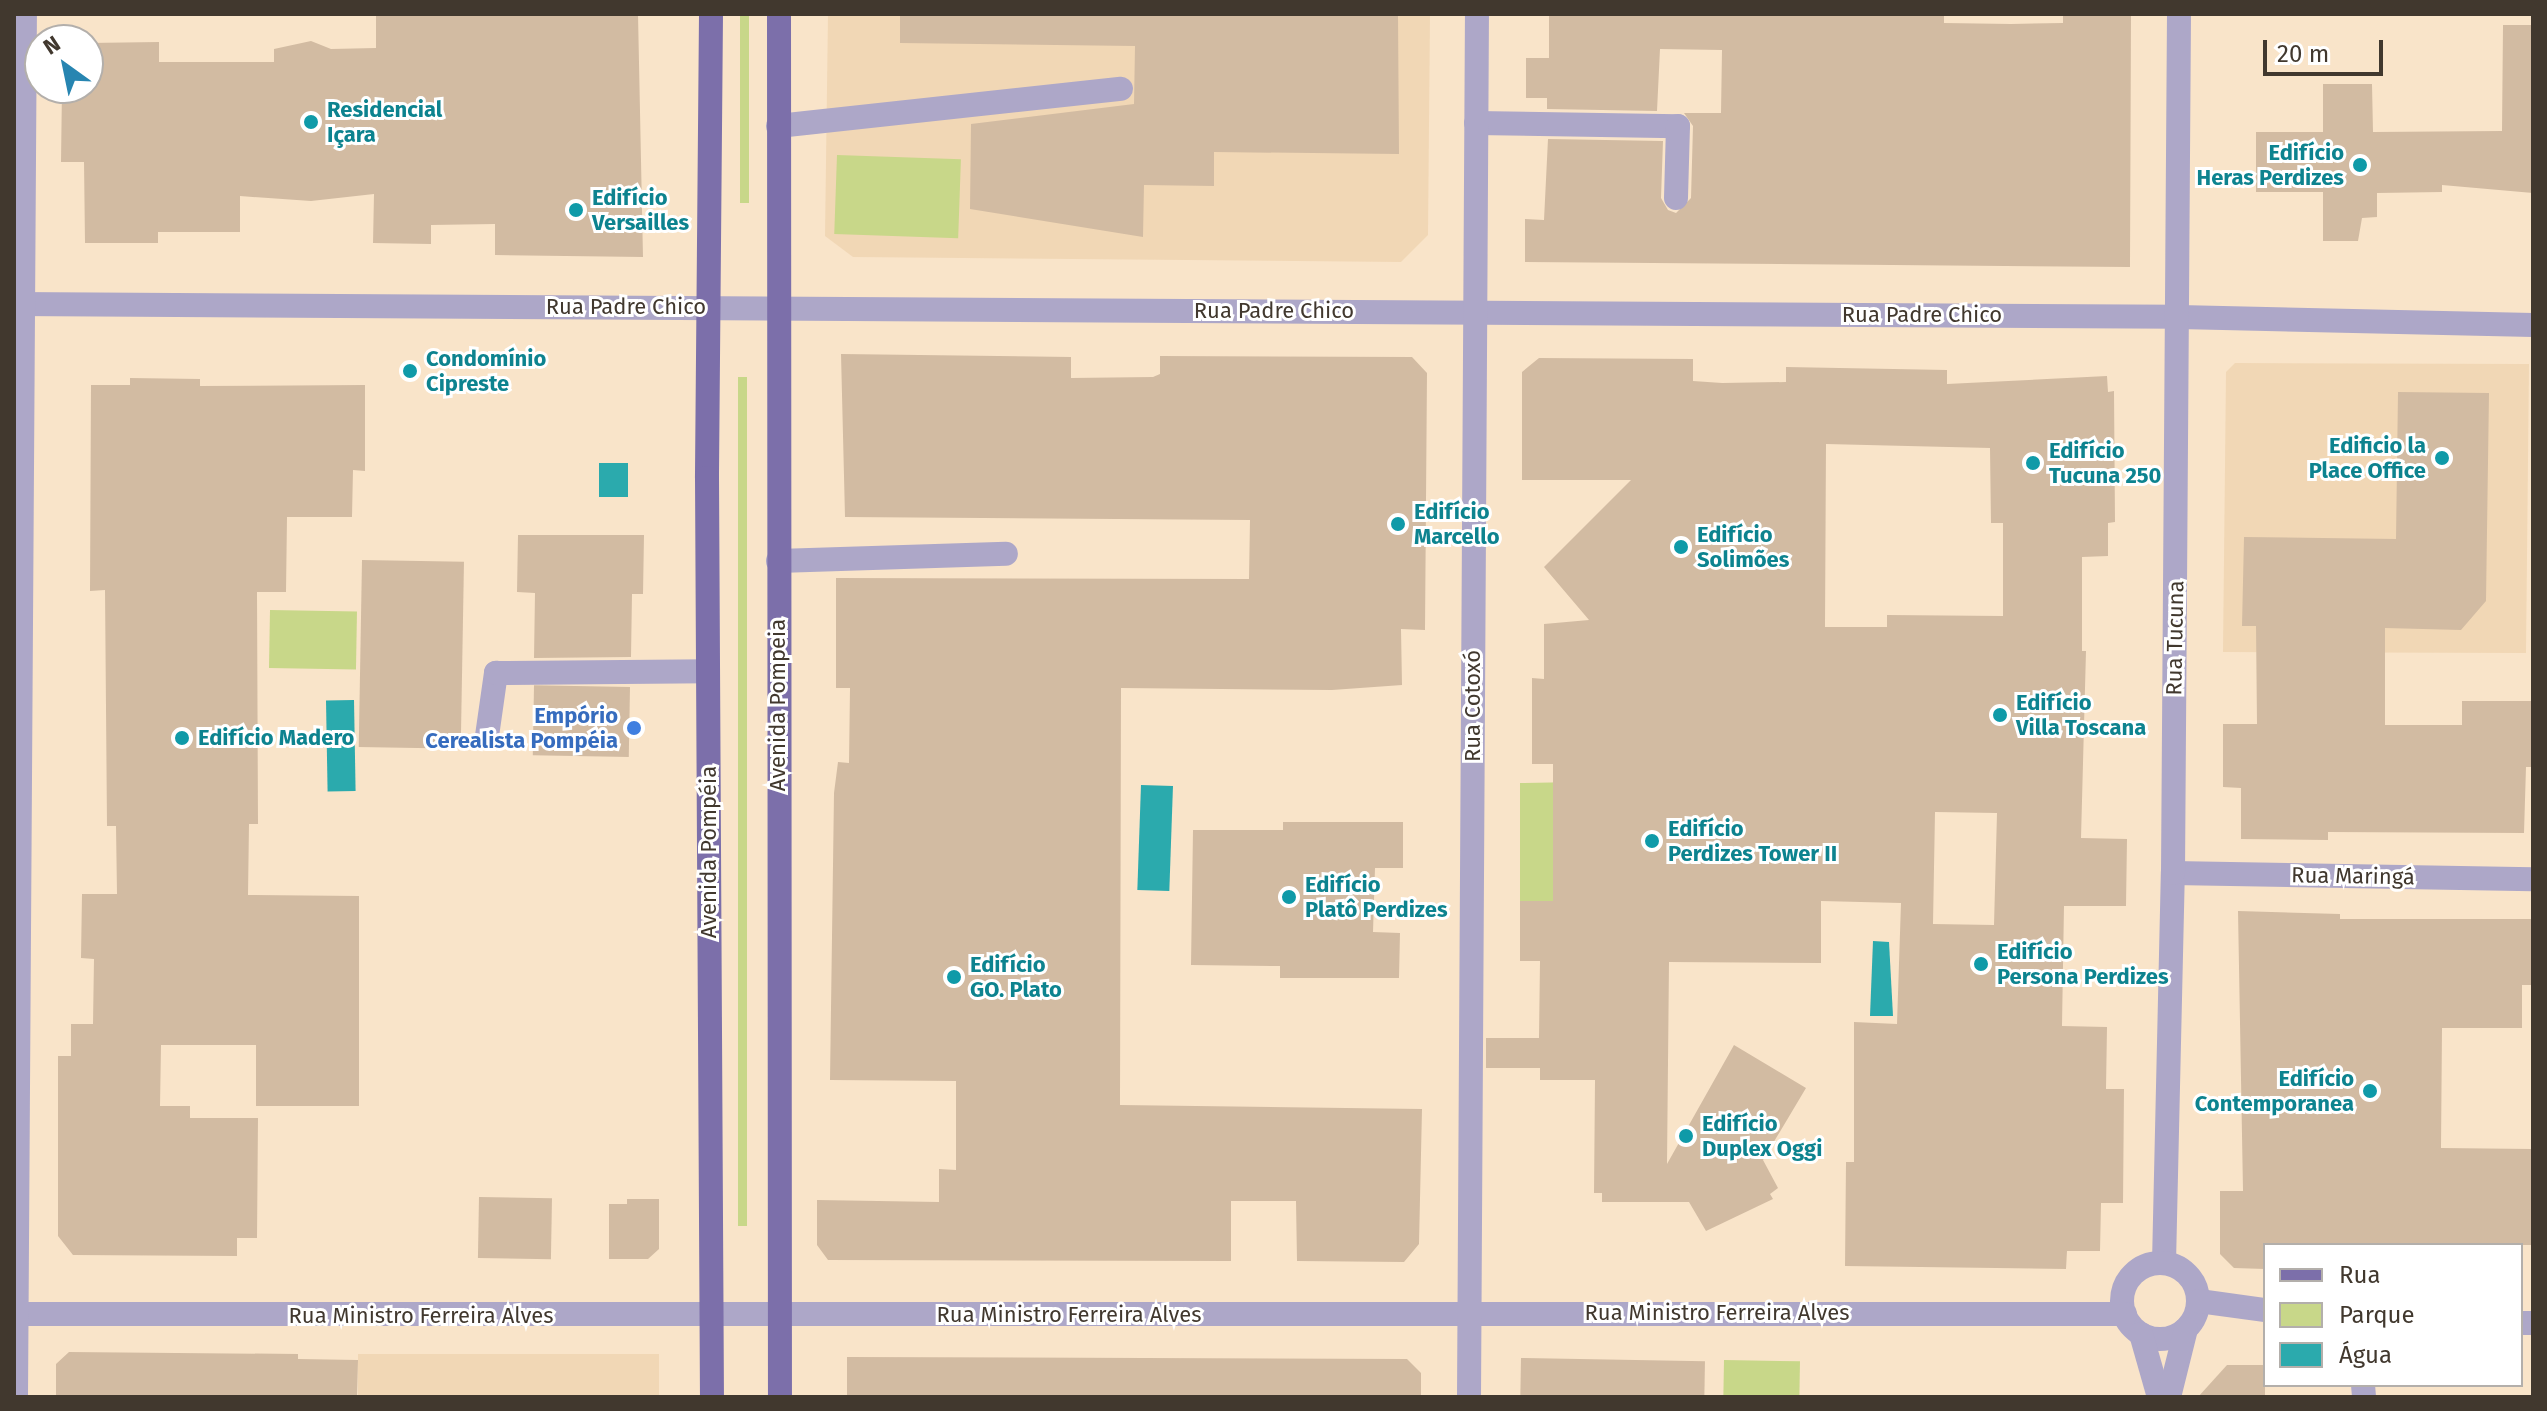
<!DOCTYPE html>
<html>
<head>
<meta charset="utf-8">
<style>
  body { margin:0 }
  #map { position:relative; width:2547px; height:1411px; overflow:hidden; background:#f9e4c9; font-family:"Fira Sans",sans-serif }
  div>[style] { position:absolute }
  .built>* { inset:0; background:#f1d7b5; transform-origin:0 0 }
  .green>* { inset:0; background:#c8d789; transform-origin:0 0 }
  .water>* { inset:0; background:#2baaad; transform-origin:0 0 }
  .building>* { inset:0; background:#d2bba2; transform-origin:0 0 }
  .minor>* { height:24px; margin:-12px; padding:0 12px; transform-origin:12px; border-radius:12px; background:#ada7c8 }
  .minor>.ring { margin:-12px; padding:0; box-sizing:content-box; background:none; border:24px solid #ada7c8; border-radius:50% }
  .major>* { height:24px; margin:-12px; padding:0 12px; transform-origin:12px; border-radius:12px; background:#7c6faa }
  .dots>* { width:22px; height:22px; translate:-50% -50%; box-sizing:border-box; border:4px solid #fff; border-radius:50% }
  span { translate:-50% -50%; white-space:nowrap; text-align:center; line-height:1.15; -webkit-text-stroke:6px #fff; paint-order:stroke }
  .culture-label { font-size:22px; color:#0d838f; font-weight:700 }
  .left { translate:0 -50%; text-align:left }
  .right { translate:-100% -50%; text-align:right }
  .street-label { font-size:22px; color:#41382e }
  .shop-label { font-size:22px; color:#366cbe; font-weight:700 }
  .frame { position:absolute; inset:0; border:16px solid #41382e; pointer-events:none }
  .legend { position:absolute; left:2263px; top:1243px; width:260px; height:144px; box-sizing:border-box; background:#fff; border:2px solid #b3afab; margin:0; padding:10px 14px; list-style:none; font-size:24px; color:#41382e }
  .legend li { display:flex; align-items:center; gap:16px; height:40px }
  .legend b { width:40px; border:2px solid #b3afab }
  .north { position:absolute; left:24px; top:24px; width:80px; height:80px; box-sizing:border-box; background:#fff; border:2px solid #b3afab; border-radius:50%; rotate:327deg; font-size:22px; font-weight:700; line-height:32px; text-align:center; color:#41382e }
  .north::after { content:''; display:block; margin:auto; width:28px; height:36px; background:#2785b1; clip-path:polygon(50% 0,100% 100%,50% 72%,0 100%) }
  .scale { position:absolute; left:2263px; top:40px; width:120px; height:36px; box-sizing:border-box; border:4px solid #41382e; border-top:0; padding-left:10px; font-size:24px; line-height:28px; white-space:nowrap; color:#41382e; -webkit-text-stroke:6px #fff; paint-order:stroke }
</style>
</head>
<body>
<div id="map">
  <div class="built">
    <div style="clip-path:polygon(828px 14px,1430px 14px,1428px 235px,1401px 262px,853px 257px,825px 236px)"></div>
    <div style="clip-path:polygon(2235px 363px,2529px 364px,2526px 653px,2223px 652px,2226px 372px)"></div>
    <div style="left:358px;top:1354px;width:301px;height:43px"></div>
  </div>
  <div class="green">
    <div style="left:740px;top:14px;width:9px;height:189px"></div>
    <div style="left:837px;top:155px;width:124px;height:79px;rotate:2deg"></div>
    <div style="left:738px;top:377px;width:9px;height:849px"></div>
    <div style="left:270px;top:610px;width:87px;height:58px;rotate:1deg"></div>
    <div style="clip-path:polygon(1577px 782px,1553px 821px,1553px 862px,1577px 901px,1520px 901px,1520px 783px)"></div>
    <div style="left:1724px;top:1360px;width:76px;height:37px;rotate:1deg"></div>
  </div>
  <div class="water">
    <div style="left:599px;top:463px;width:29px;height:34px"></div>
    <div style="left:354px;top:700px;width:91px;height:28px;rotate:89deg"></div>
    <div style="left:1141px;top:785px;width:32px;height:105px;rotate:2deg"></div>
    <div style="clip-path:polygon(1873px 941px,1889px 942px,1893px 1016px,1870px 1016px)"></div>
  </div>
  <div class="building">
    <div style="clip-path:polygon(376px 14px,638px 14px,643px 257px,495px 255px,495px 224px,431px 225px,431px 244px,373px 243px,374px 194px,311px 201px,240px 196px,240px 232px,158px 232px,158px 243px,85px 243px,84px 162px,61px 162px,62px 88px,88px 88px,88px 43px,159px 42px,159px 62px,274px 62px,274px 49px,311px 41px,331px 49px,376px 48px)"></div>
    <div style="clip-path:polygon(900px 14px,1398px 14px,1399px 154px,1214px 152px,1214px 186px,1144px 185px,1143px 237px,970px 209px,971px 124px,1134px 104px,1135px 46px,900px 43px)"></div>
    <div style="clip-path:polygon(1549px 14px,1944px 14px,1944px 23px,2011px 24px,2063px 23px,2063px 14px,2131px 14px,2130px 267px,1525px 262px,1525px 219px,1544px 220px,1548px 139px,1663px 141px,1661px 198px,1668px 210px,1676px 213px,1691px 198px,1693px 126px,1684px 113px,1721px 113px,1722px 50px,1660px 49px,1657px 111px,1547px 109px,1547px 98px,1526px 98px,1526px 58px,1549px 58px)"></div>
    <div style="clip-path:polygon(2503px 25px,2533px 25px,2533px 193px,2442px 185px,2442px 192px,2377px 193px,2377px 217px,2362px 218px,2358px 241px,2323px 241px,2323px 192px,2256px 192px,2256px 132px,2323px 132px,2323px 84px,2372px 84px,2373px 132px,2502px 131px)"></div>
    <div style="clip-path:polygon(841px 354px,1071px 357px,1071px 378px,1153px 377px,1160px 374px,1160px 356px,1412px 357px,1427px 373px,1425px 630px,1401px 629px,1402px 685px,1332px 690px,1121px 688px,1120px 1105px,1422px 1109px,1419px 1244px,1404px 1262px,1297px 1261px,1296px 1201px,1231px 1201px,1231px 1261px,828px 1260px,817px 1245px,817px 1200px,939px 1202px,939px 1169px,956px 1170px,956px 1081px,830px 1080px,834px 793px,838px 762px,849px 763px,850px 688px,836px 688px,836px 578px,1249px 579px,1250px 520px,845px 517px)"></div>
    <div style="clip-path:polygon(evenodd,1539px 358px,1693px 359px,1693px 381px,1722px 383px,1786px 382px,1786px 367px,1947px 370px,1947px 384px,2107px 376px,2108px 392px,2114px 391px,2115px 522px,2108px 523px,2108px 556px,2082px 557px,2082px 651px,2086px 651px,2081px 838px,2127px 839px,2126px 906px,2064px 906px,2062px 1026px,2107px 1027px,2106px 1089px,2124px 1089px,2123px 1203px,2101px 1203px,2100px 1251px,2067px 1251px,2066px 1269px,1845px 1266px,1846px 1162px,1854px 1162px,1854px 1022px,1897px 1024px,1901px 903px,1821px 901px,1821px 963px,1669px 962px,1667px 1164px,1734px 1045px,1806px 1088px,1763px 1160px,1778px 1188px,1770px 1194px,1773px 1199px,1706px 1231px,1689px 1202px,1602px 1202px,1602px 1193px,1594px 1193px,1595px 1080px,1540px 1080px,1540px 1068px,1486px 1068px,1486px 1038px,1539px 1038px,1540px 961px,1520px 961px,1520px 901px,1553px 901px,1553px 764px,1532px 764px,1532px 678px,1544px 679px,1544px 624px,1589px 620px,1544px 567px,1631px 480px,1522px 480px,1522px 372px,1539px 358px,1826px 444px,1990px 448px,1991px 523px,2003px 523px,2003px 616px,1887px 615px,1887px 627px,1825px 627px,1826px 444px,1539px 358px,1935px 812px,1997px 813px,1994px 925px,1933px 924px,1935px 812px)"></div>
    <div style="clip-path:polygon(130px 378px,200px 379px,200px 386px,365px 385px,365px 471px,353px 470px,352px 517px,287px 517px,286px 592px,257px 592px,258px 824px,249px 824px,248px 895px,359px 896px,359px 1106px,256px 1106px,256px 1045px,161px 1045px,160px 1106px,190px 1106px,190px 1118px,258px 1118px,257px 1238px,237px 1238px,237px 1256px,73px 1255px,58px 1236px,58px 1056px,71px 1056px,71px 1024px,93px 1024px,94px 959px,81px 958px,82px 894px,117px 894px,116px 826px,107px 826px,105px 590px,90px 591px,91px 385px,130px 385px)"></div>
    <div style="clip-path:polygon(2398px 392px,2489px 393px,2486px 601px,2461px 630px,2385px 628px,2385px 725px,2462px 725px,2462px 701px,2533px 701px,2533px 767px,2526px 767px,2524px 833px,2328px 832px,2328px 840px,2241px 839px,2241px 788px,2223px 787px,2223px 724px,2257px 724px,2256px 626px,2242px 626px,2244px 537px,2396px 539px)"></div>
    <div style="clip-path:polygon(518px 535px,644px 535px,643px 594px,632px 594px,631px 657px,534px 658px,535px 593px,517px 592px)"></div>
    <div style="left:362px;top:560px;width:102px;height:187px;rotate:1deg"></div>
    <div style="left:630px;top:687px;width:70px;height:96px;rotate:91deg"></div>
    <div style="clip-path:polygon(1283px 822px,1403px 822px,1403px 868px,1375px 868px,1373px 932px,1400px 933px,1399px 978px,1280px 978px,1280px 966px,1191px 965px,1193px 830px,1283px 830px)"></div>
    <div style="clip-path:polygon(2238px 911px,2340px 914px,2340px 919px,2533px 919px,2533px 985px,2522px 985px,2522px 1028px,2442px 1028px,2441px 1148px,2532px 1149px,2533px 1245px,2265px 1245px,2265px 1269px,2234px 1268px,2220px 1254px,2220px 1191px,2243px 1191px)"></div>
    <div style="left:479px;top:1197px;width:73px;height:61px;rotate:1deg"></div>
    <div style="clip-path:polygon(627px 1199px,659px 1199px,659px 1249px,648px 1259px,609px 1259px,609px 1204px,627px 1204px)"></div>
    <div style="clip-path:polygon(69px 1352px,298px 1354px,298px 1359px,358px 1360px,357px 1397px,56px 1397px,56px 1364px)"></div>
    <div style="clip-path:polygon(847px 1357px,1407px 1359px,1421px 1373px,1421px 1397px,847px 1397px)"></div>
    <div style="left:1521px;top:1358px;width:184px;height:39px;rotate:1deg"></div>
    <div style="clip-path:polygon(2227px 1365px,2265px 1365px,2265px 1397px,2198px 1397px)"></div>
  </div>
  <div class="minor">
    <div style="left:1476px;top:123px;width:202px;rotate:0.9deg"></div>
    <div style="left:1678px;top:126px;width:72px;rotate:91.6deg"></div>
    <div style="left:778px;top:126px;width:345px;rotate:-6.2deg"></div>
    <div style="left:14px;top:304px;width:2165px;rotate:0.34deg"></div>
    <div style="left:2179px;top:317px;width:354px;rotate:1.3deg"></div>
    <div style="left:778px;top:561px;width:228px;rotate:-1.8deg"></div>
    <div style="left:487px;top:736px;width:64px;rotate:-81.9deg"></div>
    <div style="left:496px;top:673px;width:212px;rotate:-0.5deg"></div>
    <div style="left:2173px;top:873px;width:360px;rotate:1deg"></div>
    <div style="left:2164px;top:1263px;width:390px;rotate:-88.7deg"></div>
    <div style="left:2173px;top:873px;width:859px;rotate:-89.6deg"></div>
    <div class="ring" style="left:2122px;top:1263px;width:52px;height:52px"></div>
    <div style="left:2199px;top:1301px;width:67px;rotate:7.8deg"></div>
    <div style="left:14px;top:1314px;width:2111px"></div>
    <div style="left:2521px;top:1323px;width:12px"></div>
    <div style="left:2141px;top:1334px;width:66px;rotate:74.1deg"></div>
    <div style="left:2363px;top:1385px;width:12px;rotate:85deg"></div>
    <div style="left:16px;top:1397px;width:1383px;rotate:-89.63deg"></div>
    <div style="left:1469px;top:1397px;width:1383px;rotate:-89.67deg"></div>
    <div style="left:2169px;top:1397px;width:70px;rotate:-76deg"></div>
  </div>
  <div class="major">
    <div style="left:711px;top:14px;width:464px;rotate:90.5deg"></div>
    <div style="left:707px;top:478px;width:919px;rotate:89.69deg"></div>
    <div style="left:779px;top:14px;width:1383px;rotate:89.96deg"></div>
  </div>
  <div class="dots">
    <div style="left:311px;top:122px;background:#0f9aa8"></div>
    <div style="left:2360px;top:165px;background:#0f9aa8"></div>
    <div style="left:576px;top:210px;background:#0f9aa8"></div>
    <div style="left:410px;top:371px;background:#0f9aa8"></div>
    <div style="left:2442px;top:458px;background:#0f9aa8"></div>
    <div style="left:2033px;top:463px;background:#0f9aa8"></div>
    <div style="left:1398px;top:524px;background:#0f9aa8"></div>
    <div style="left:1681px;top:547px;background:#0f9aa8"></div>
    <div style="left:2000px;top:715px;background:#0f9aa8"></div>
    <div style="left:634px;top:728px;background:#3f7fe0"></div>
    <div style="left:182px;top:738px;background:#0f9aa8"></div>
    <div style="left:1652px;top:841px;background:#0f9aa8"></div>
    <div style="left:1289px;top:897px;background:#0f9aa8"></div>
    <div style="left:1981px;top:964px;background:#0f9aa8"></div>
    <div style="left:954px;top:977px;background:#0f9aa8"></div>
    <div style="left:2370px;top:1091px;background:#0f9aa8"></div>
    <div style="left:1686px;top:1136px;background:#0f9aa8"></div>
  </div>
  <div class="culture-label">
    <span class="left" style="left:327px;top:122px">Residencial<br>Içara</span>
    <span class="right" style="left:2344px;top:165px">Edifício<br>Heras Perdizes</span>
    <span class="left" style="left:592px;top:210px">Edifício<br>Versailles</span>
    <span class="left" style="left:426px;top:371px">Condomínio<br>Cipreste</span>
    <span class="right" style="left:2426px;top:458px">Edificio la<br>Place Office</span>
    <span class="left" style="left:2049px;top:463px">Edifício<br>Tucuna 250</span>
    <span class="left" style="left:1414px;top:524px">Edifício<br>Marcello</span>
    <span class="left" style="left:1697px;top:547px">Edifício<br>Solimões</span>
    <span class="left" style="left:2016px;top:715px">Edifício<br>Villa Toscana</span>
    <span class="left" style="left:198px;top:738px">Edifício Madero</span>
    <span class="left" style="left:1668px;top:841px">Edifício<br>Perdizes Tower II</span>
    <span class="left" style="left:1305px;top:897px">Edifício<br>Platô Perdizes</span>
    <span class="left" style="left:1997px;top:964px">Edifício<br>Persona Perdizes</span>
    <span class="left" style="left:970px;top:977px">Edifício<br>GO. Plato</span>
    <span class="right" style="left:2354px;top:1091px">Edifício<br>Contemporanea</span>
    <span class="left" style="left:1702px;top:1136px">Edifício<br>Duplex Oggi</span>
  </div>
  <div class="street-label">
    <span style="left:626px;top:307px">Rua Padre Chico</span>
    <span style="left:1274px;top:311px">Rua Padre Chico</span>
    <span style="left:1922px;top:315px">Rua Padre Chico</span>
    <span style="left:2175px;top:638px;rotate:-89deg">Rua Tucuna</span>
    <span style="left:778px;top:705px;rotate:-90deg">Avenida Pompeia</span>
    <span style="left:1473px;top:706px;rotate:-90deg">Rua Cotoxó</span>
    <span style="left:709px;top:852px;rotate:-90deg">Avenida Pompéia</span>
    <span style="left:2353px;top:876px;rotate:1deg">Rua Maringá</span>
    <span style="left:1717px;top:1313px">Rua Ministro Ferreira Alves</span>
    <span style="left:1069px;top:1315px">Rua Ministro Ferreira Alves</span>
    <span style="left:421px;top:1316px">Rua Ministro Ferreira Alves</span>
  </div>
  <div class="shop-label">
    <span class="right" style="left:618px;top:728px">Empório<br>Cerealista Pompéia</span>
  </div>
  <div class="frame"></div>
  <ul class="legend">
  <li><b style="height:10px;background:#7c6faa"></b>Rua</li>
  <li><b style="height:22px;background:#c8d789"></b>Parque</li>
  <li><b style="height:22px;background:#2baaad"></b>Água</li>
  </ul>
  <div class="north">N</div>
  <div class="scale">20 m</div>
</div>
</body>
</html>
